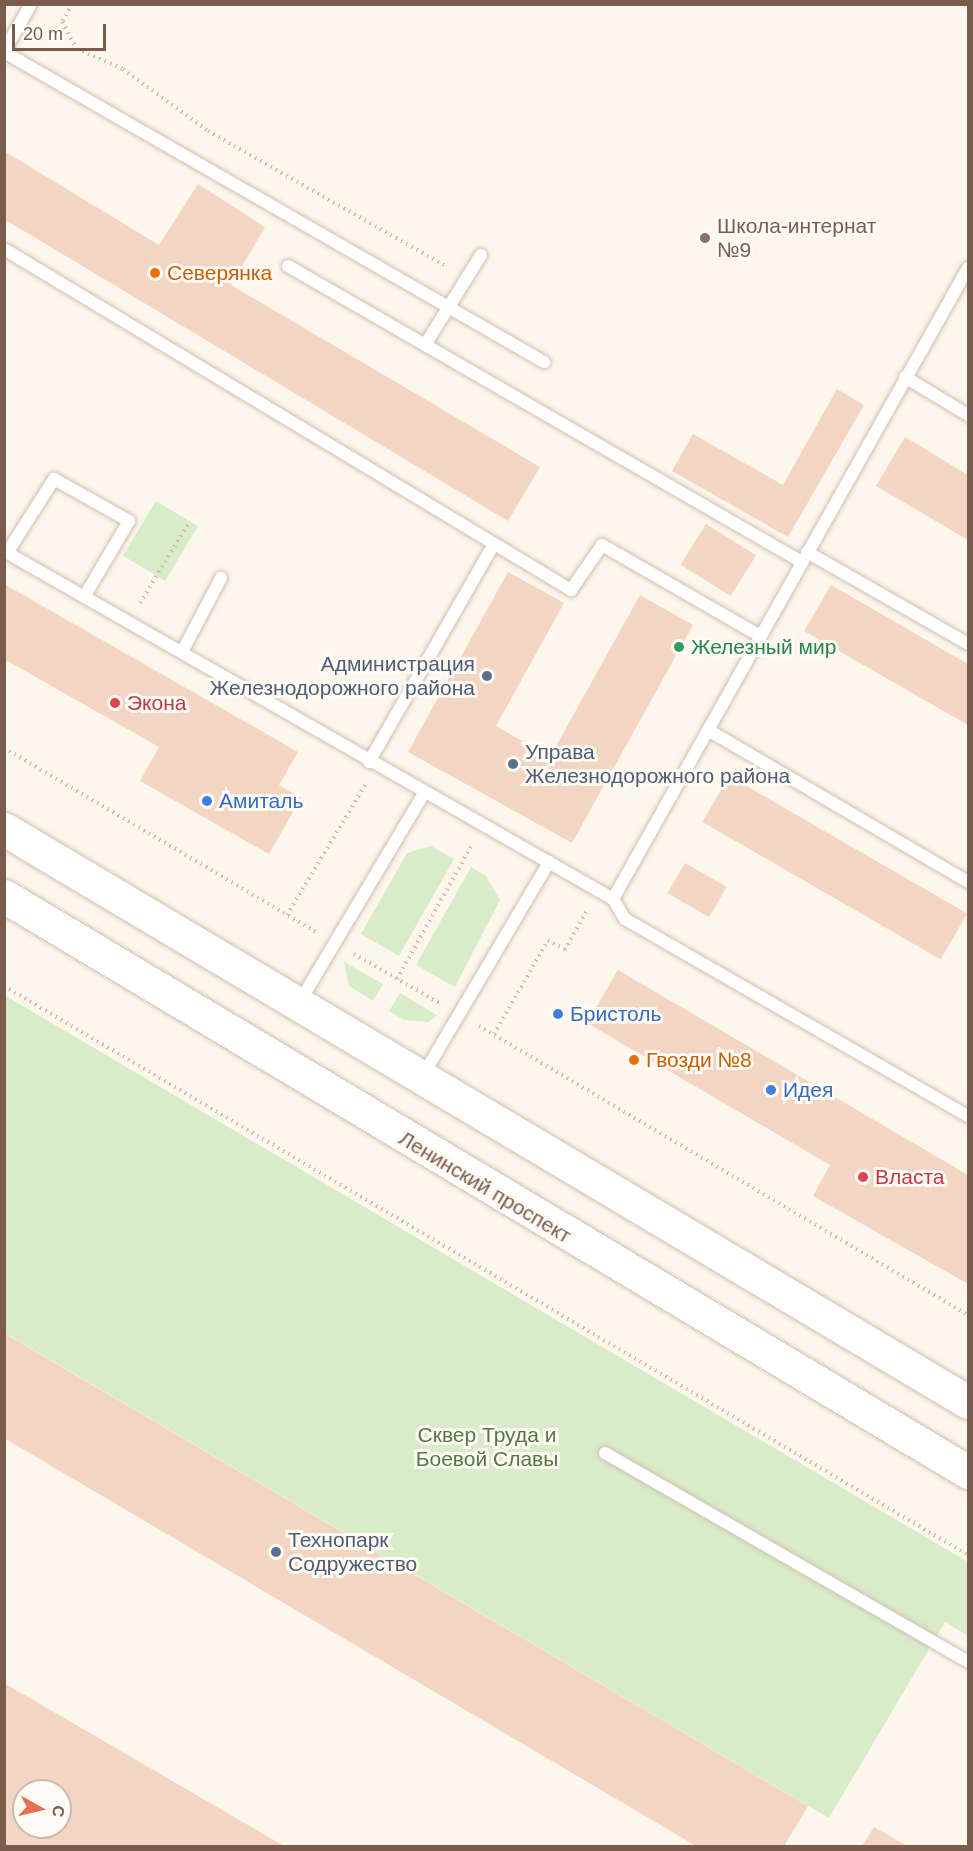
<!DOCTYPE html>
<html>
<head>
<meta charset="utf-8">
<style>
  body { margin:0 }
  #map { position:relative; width:973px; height:1851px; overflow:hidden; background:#fdf6ec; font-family:Arial,sans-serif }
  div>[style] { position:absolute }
  .green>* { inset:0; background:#d8ecc9; transform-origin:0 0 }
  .building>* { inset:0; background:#f3d5c3; transform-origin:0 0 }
  .path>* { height:4px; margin-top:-2px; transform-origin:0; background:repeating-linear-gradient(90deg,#d9b8a5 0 1.5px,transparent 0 6px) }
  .roads { filter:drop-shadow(0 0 2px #d1beb0) drop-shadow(0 0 2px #d1beb0) }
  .lane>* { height:12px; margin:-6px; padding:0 6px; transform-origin:6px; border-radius:6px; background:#fff }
  .secondary>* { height:33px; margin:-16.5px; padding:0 16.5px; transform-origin:16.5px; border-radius:16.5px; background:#fff }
  .dots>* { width:16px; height:16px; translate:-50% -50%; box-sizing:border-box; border:3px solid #fffaf3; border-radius:50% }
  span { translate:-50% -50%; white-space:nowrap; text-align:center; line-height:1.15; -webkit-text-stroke:6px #fffaf3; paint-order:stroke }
  .education-label { font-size:21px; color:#785e54 }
  .left { translate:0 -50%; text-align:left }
  .food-label { font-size:21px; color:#c56008 }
  .leisure-label { font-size:21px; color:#27864d }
  .service-label { font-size:21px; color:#4e5e75 }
  .right { translate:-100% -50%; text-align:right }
  .health-label { font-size:21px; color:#be3a42 }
  .shop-label { font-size:21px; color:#366cbe }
  .street-label { font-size:21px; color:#7a5c4d }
  .park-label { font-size:21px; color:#537a41 }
  .frame { position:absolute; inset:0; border:6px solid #7a5c4d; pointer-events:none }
  .north { position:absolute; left:12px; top:1779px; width:60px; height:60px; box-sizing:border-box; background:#fffaf3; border:2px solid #cabbb1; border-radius:50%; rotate:98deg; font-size:16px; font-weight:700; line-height:24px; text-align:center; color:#7a5c4d }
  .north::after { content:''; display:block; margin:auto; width:21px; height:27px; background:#e76f51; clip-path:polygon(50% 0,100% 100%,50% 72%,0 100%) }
  .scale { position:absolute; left:12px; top:24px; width:94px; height:27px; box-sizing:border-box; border:3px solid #7a5c4d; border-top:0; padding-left:8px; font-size:18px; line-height:21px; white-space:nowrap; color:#7a5c4d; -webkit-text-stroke:4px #fffaf3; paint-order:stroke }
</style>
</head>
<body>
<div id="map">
  <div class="green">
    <div style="left:156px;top:501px;width:49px;height:64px;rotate:31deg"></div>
    <div style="clip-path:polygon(431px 846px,454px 859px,399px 956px,361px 934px,407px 853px)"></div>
    <div style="clip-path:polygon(471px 867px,486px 876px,500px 900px,455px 987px,416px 965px)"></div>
    <div style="clip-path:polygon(344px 962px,383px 984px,373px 1001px,349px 986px)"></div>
    <div style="clip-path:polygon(400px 993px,437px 1015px,429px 1022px,404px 1020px,389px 1011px)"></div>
    <div style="clip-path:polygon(4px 995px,968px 1562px,968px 1636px,945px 1622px,829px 1818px,5px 1333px)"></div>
  </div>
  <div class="building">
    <div style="clip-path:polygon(4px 151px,159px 245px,198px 184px,265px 227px,231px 285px,540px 467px,508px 521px,4px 219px)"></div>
    <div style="clip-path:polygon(837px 389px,864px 405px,788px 537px,672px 471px,693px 434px,783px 485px)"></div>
    <div style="clip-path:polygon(905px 437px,968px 475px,968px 540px,876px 486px)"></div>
    <div style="left:706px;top:524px;width:59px;height:48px;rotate:32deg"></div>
    <div style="clip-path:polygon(508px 572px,564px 603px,496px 726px,550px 757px,640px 595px,693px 625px,572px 843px,408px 752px)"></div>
    <div style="clip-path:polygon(4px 584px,298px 752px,279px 785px,301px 798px,269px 854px,140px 781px,159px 747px,4px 659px)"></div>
    <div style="clip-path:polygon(831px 585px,968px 664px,968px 725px,804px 631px)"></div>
    <div style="left:729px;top:776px;width:275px;height:53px;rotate:30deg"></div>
    <div style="left:685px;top:863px;width:48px;height:35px;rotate:30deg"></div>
    <div style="clip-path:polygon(618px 970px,968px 1175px,968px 1284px,813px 1196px,830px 1165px,587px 1023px)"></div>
    <div style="clip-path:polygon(4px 1333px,808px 1806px,784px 1846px,696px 1846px,4px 1438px)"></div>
    <div style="clip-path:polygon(evenodd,4px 1683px,284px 1846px,4px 1846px,4px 1683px,24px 1791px,60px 1791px,60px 1827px,24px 1827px,24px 1791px)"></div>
    <div style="clip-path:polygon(874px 1827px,907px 1846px,862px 1846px)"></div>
  </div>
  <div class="path">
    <div style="left:72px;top:4px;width:21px;rotate:119deg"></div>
    <div style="left:62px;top:22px;width:31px;rotate:61deg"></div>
    <div style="left:77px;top:49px;width:50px;rotate:23.5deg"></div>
    <div style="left:123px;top:69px;width:105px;rotate:36.1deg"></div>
    <div style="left:208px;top:131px;width:275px;rotate:29.6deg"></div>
    <div style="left:140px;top:603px;width:96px;rotate:-58.6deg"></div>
    <div style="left:4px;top:748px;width:362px;rotate:30.5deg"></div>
    <div style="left:287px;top:915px;width:155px;rotate:-59deg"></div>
    <div style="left:354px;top:954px;width:100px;rotate:29.9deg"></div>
    <div style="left:397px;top:979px;width:156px;rotate:-60.8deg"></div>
    <div style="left:4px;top:986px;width:1119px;rotate:30.55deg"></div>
    <div style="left:479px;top:1026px;width:568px;rotate:30.58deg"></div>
    <div style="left:494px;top:1034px;width:108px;rotate:-60.1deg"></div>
    <div style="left:548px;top:940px;width:20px;rotate:30deg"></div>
    <div style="left:565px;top:950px;width:46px;rotate:-61.2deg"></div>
  </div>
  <div class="roads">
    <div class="lane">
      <div style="left:4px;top:51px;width:54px;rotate:-60.1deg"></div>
      <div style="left:4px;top:52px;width:623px;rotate:29.86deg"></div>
      <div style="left:4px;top:249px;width:662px;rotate:31.02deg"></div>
      <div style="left:571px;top:590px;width:55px;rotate:-55.4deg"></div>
      <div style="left:602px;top:545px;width:182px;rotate:29.9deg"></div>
      <div style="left:288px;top:266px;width:593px;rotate:29.94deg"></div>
      <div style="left:425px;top:345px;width:106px;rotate:-58.1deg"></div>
      <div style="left:905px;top:377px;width:74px;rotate:31.1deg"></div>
      <div style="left:4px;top:551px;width:701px;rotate:29.74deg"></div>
      <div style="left:613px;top:899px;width:23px;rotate:59deg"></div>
      <div style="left:625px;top:919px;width:396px;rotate:29.9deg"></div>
      <div style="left:807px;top:552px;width:185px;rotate:29.7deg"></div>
      <div style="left:7px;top:553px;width:88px;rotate:-57.6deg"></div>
      <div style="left:54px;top:479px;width:86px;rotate:29.2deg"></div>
      <div style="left:129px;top:521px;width:88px;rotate:120.6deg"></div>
      <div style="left:182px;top:652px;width:84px;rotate:-62.2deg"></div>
      <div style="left:708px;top:730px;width:301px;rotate:30.3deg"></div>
      <div style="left:369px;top:762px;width:251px;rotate:-60.2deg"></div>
      <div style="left:613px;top:899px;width:724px;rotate:-60.64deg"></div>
      <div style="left:299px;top:1003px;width:244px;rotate:-59.2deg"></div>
      <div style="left:422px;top:1077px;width:250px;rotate:-59.4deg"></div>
      <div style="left:605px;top:1453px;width:419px;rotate:29.9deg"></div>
    </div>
    <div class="secondary">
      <div style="left:4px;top:829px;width:1121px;rotate:30.73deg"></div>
      <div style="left:4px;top:896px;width:1123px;rotate:30.86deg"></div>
    </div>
  </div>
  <div class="dots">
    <div style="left:705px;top:238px;background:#8d6e63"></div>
    <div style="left:155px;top:273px;background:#e8710a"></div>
    <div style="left:679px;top:647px;background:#2e9e5b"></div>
    <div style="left:487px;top:676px;background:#5c6f8a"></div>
    <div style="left:115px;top:703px;background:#e0444e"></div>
    <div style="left:513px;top:764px;background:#5c6f8a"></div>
    <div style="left:207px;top:801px;background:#3f7fe0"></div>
    <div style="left:558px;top:1014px;background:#3f7fe0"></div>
    <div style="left:634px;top:1060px;background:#e8710a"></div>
    <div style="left:771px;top:1090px;background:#3f7fe0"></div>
    <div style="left:863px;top:1177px;background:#e0444e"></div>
    <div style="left:276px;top:1552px;background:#5c6f8a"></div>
  </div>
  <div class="education-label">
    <span class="left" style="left:717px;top:238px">Школа-интернат<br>№9</span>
  </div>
  <div class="food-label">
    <span class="left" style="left:167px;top:273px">Северянка</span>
    <span class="left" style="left:646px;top:1060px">Гвозди №8</span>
  </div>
  <div class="leisure-label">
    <span class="left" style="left:691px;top:647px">Железный мир</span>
  </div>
  <div class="service-label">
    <span class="right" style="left:475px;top:676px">Администрация<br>Железнодорожного района</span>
    <span class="left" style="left:525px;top:764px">Управа<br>Железнодорожного района</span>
    <span class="left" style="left:288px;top:1552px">Технопарк<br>Содружество</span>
  </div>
  <div class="health-label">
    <span class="left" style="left:127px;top:703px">Экона</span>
    <span class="left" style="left:875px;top:1177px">Власта</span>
  </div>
  <div class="shop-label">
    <span class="left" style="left:219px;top:801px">Амиталь</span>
    <span class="left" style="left:570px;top:1014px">Бристоль</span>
    <span class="left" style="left:783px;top:1090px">Идея</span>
  </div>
  <div class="street-label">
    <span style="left:485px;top:1187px;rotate:31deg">Ленинский проспект</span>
  </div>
  <div class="park-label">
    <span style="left:487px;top:1447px">Сквер Труда и<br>Боевой Славы</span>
  </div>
  <div class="frame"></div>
  <div class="north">С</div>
  <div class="scale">20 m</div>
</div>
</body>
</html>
